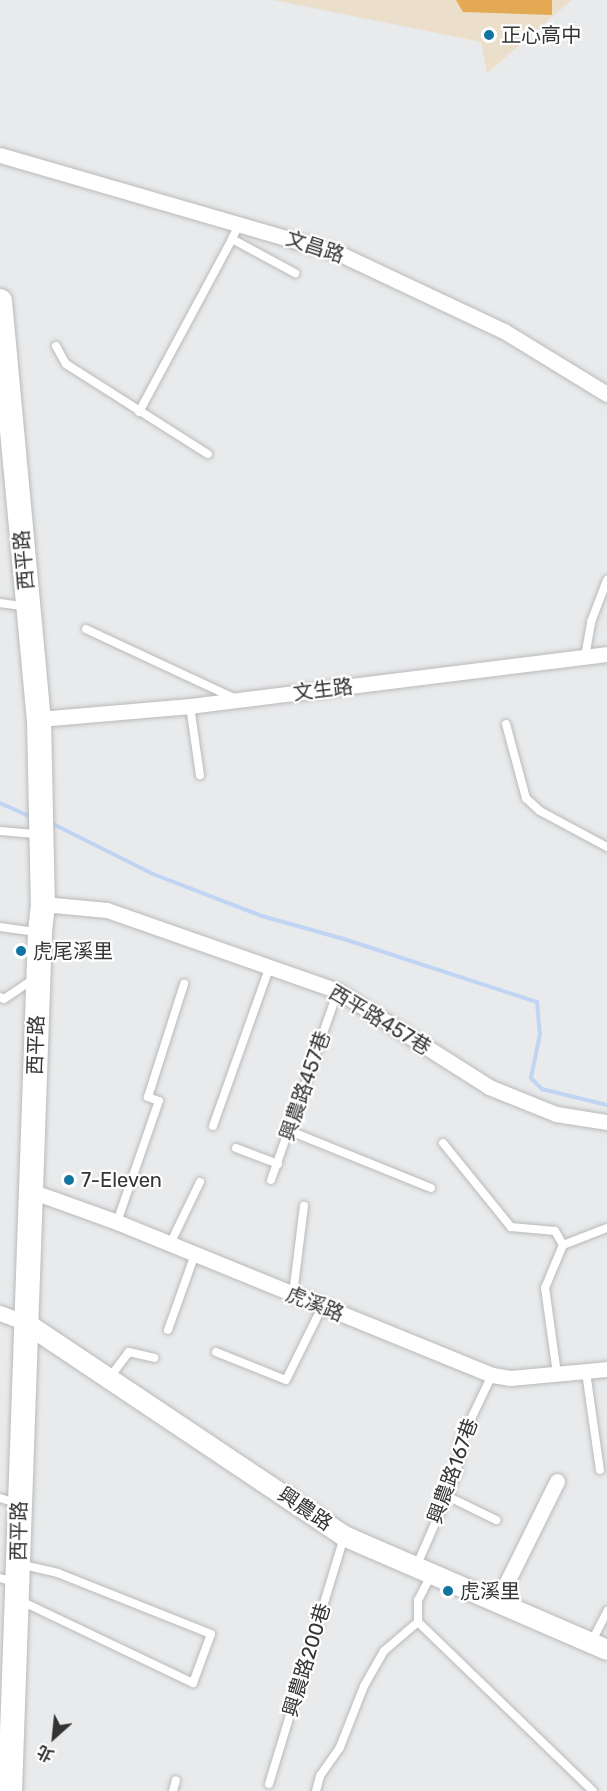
<!DOCTYPE html>
<html>
<head>
<meta charset="utf-8">
<style>
  body { margin:0 }
  #map { position:relative; width:607px; height:1791px; overflow:hidden; background:#e9eaeb; font-family:Rubik,"Noto Sans TC",sans-serif }
  div>[style] { position:absolute }
  .education>* { inset:0; background:#ebdeca }
  .stream>* { height:4px; margin:-2px; padding:0 2px; transform-origin:2px; border-radius:2px; background:#c0d4f4 }
  .building>* { inset:0; background:#e3aa53 }
  .roads { filter:drop-shadow(0 0 2px #b9babb) drop-shadow(0 0 2px #b9babb) }
  .service>* { height:8px; margin:-4px; padding:0 4px; transform-origin:4px; border-radius:4px; background:#fff }
  .minor>* { height:15px; margin:-7.5px; padding:0 7.5px; transform-origin:7.5px; border-radius:7.5px; background:#fff }
  .tertiary>* { height:20px; margin:-10px; padding:0 10px; transform-origin:10px; border-radius:10px; background:#fff }
  .primary>* { height:24px; margin:-12px; padding:0 12px; transform-origin:12px; border-radius:12px; background:#fff }
  .dots>* { width:16px; height:16px; translate:-50% -50%; box-sizing:border-box; border:3px solid #fff; border-radius:50% }
  span { translate:-50% -50%; white-space:nowrap; text-align:center; line-height:1.15; -webkit-text-stroke:4.5px #fff; paint-order:stroke }
  .poi-label { font-size:20px; color:#333334 }
  .left { translate:0 -50%; text-align:left }
  .street-label { font-size:20px; color:#333334 }
  .north { position:absolute; left:24px; top:1707px; width:60px; height:60px; -webkit-text-stroke:4px #fff; paint-order:stroke; rotate:207deg; font-size:16px; font-weight:700; line-height:24px; text-align:center; color:#333334 }
  .north::after { content:''; display:block; margin:auto; width:21px; height:27px; background:#333334; clip-path:polygon(50% 0,100% 100%,50% 72%,0 100%) }
</style>
</head>
<body>
<div id="map">
  <div class="education">
    <div style="clip-path:polygon(274px 0,572px 0,487px 73px,481px 42px)"></div>
  </div>
  <div class="stream">
    <div style="left:0;top:803px;width:35px;rotate:24deg"></div>
    <div style="left:51px;top:823px;width:114px;rotate:26.6deg"></div>
    <div style="left:153px;top:874px;width:117px;rotate:21.1deg"></div>
    <div style="left:262px;top:916px;width:85px;rotate:15.7deg"></div>
    <div style="left:344px;top:939px;width:203px;rotate:18.1deg"></div>
    <div style="left:537px;top:1002px;width:32px;rotate:85deg"></div>
    <div style="left:540px;top:1034px;width:45px;rotate:101.6deg"></div>
    <div style="left:531px;top:1078px;width:16px;rotate:45deg"></div>
    <div style="left:542px;top:1089px;width:67px;rotate:13.8deg"></div>
  </div>
  <div class="building">
    <div style="clip-path:polygon(456px 0,552px 0,552px 15px,463px 12px)"></div>
  </div>
  <div class="roads">
    <div class="service">
      <div style="left:240px;top:223px;width:18px;rotate:117deg"></div>
      <div style="left:232px;top:239px;width:72px;rotate:28.4deg"></div>
      <div style="left:56px;top:346px;width:21px;rotate:61deg"></div>
      <div style="left:66px;top:364px;width:168px;rotate:32.4deg"></div>
      <div style="left:139px;top:412px;width:196px;rotate:-61.7deg"></div>
      <div style="left:0;top:603px;width:27px;rotate:8deg"></div>
      <div style="left:86px;top:629px;width:163px;rotate:25deg"></div>
      <div style="left:585px;top:657px;width:36px;rotate:-80deg"></div>
      <div style="left:591px;top:622px;width:45px;rotate:-69.1deg"></div>
      <div style="left:190px;top:706px;width:70px;rotate:81.8deg"></div>
      <div style="left:506px;top:724px;width:77px;rotate:74.9deg"></div>
      <div style="left:526px;top:798px;width:19px;rotate:43deg"></div>
      <div style="left:540px;top:811px;width:76px;rotate:28.2deg"></div>
      <div style="left:0;top:831px;width:38px;rotate:5deg"></div>
      <div style="left:0;top:927px;width:37px;rotate:8deg"></div>
      <div style="left:0;top:997px;width:4px;rotate:27deg"></div>
      <div style="left:4px;top:999px;width:36px;rotate:-34deg"></div>
      <div style="left:213px;top:1126px;width:170px;rotate:-70.4deg"></div>
      <div style="left:290px;top:1131px;width:152px;rotate:22deg"></div>
      <div style="left:443px;top:1143px;width:108px;rotate:51deg"></div>
      <div style="left:511px;top:1227px;width:44px;rotate:5.2deg"></div>
      <div style="left:555px;top:1231px;width:16px;rotate:60deg"></div>
      <div style="left:236px;top:1148px;width:45px;rotate:20.9deg"></div>
      <div style="left:271px;top:1180px;width:201px;rotate:-70.5deg"></div>
      <div style="left:117px;top:1222px;width:128px;rotate:-70.9deg"></div>
      <div style="left:159px;top:1101px;width:12px;rotate:-160deg"></div>
      <div style="left:148px;top:1097px;width:119px;rotate:-72.3deg"></div>
      <div style="left:170px;top:1244px;width:69px;rotate:-64.2deg"></div>
      <div style="left:293px;top:1294px;width:89px;rotate:-82.9deg"></div>
      <div style="left:168px;top:1330px;width:81px;rotate:-70.4deg"></div>
      <div style="left:216px;top:1352px;width:75px;rotate:21.8deg"></div>
      <div style="left:286px;top:1380px;width:81px;rotate:-63.7deg"></div>
      <div style="left:586px;top:1372px;width:99px;rotate:81.9deg"></div>
      <div style="left:557px;top:1374px;width:87px;rotate:-97.9deg"></div>
      <div style="left:545px;top:1288px;width:47px;rotate:-67.3deg"></div>
      <div style="left:563px;top:1245px;width:47px;rotate:-21.1deg"></div>
      <div style="left:110px;top:1377px;width:31px;rotate:-53deg"></div>
      <div style="left:129px;top:1352px;width:26px;rotate:13deg"></div>
      <div style="left:447px;top:1496px;width:55px;rotate:26.1deg"></div>
      <div style="left:0;top:1498px;width:17px;rotate:17deg"></div>
      <div style="left:416px;top:1567px;width:103px;rotate:-66.4deg"></div>
      <div style="left:457px;top:1473px;width:31px;rotate:-84deg"></div>
      <div style="left:460px;top:1442px;width:74px;rotate:-64.5deg"></div>
      <div style="left:431px;top:1575px;width:28px;rotate:117deg"></div>
      <div style="left:418px;top:1600px;width:22px;rotate:90deg"></div>
      <div style="left:418px;top:1622px;width:243px;rotate:44deg"></div>
      <div style="left:0;top:1578px;width:15px;rotate:16deg"></div>
      <div style="left:19px;top:1600px;width:193px;rotate:25.5deg"></div>
      <div style="left:193px;top:1683px;width:52px;rotate:-69.8deg"></div>
      <div style="left:211px;top:1634px;width:165px;rotate:-158.3deg"></div>
      <div style="left:58px;top:1573px;width:37px;rotate:-167deg"></div>
      <div style="left:592px;top:1641px;width:34px;rotate:-63deg"></div>
      <div style="left:269px;top:1784px;width:258px;rotate:-73.1deg"></div>
      <div style="left:173px;top:1791px;width:11px;rotate:-75deg"></div>
      <div style="left:316px;top:1791px;width:16px;rotate:-75deg"></div>
      <div style="left:320px;top:1776px;width:35px;rotate:-55deg"></div>
      <div style="left:340px;top:1747px;width:66px;rotate:-68.5deg"></div>
      <div style="left:364px;top:1686px;width:40px;rotate:-60.3deg"></div>
      <div style="left:384px;top:1651px;width:45px;rotate:-40.5deg"></div>
    </div>
    <div class="minor">
      <div style="left:0;top:155px;width:352px;rotate:16.2deg"></div>
      <div style="left:338px;top:253px;width:183px;rotate:25.2deg"></div>
      <div style="left:504px;top:331px;width:121px;rotate:31.5deg"></div>
      <div style="left:39px;top:719px;width:152px;rotate:-4.9deg"></div>
      <div style="left:190px;top:706px;width:420px;rotate:-7.1deg"></div>
      <div style="left:43px;top:904px;width:64px;rotate:5.4deg"></div>
      <div style="left:107px;top:910px;width:245px;rotate:19.3deg"></div>
      <div style="left:338px;top:991px;width:179px;rotate:32.4deg"></div>
      <div style="left:489px;top:1087px;width:72px;rotate:21.9deg"></div>
      <div style="left:556px;top:1114px;width:52px;rotate:8.9deg"></div>
      <div style="left:31px;top:1191px;width:91px;rotate:19.8deg"></div>
      <div style="left:117px;top:1222px;width:405px;rotate:22.2deg"></div>
      <div style="left:492px;top:1375px;width:18px;rotate:9deg"></div>
      <div style="left:510px;top:1378px;width:97px;rotate:-5.3deg"></div>
      <div style="left:0;top:1313px;width:28px;rotate:21deg"></div>
      <div style="left:497px;top:1602px;width:135px;rotate:-63.6deg"></div>
    </div>
    <div class="tertiary">
      <div style="left:26px;top:1323px;width:383px;rotate:33.8deg"></div>
      <div style="left:344px;top:1536px;width:287px;rotate:23.4deg"></div>
    </div>
    <div class="primary">
      <div style="left:0;top:301px;width:420px;rotate:84.7deg"></div>
      <div style="left:39px;top:719px;width:185px;rotate:88.8deg"></div>
      <div style="left:43px;top:904px;width:28px;rotate:96deg"></div>
      <div style="left:40px;top:932px;width:860px;rotate:92deg"></div>
    </div>
  </div>
  <div class="dots">
    <div style="left:489px;top:35px;background:#1274a1"></div>
    <div style="left:21px;top:951px;background:#1274a1"></div>
    <div style="left:69px;top:1180px;background:#1274a1"></div>
    <div style="left:448px;top:1591px;background:#1274a1"></div>
  </div>
  <div class="poi-label">
    <span class="left" style="left:501px;top:35px">正心高中</span>
    <span class="left" style="left:33px;top:951px">虎尾溪里</span>
    <span class="left" style="left:81px;top:1180px">7-Eleven</span>
    <span class="left" style="left:460px;top:1591px">虎溪里</span>
  </div>
  <div class="street-label">
    <span style="left:315px;top:247px;rotate:18deg">文昌路</span>
    <span style="left:24px;top:560px;rotate:-95deg">西平路</span>
    <span style="left:323px;top:690px;rotate:-7deg">文生路</span>
    <span style="left:380px;top:1020px;rotate:31deg">西平路457巷</span>
    <span style="left:36px;top:1045px;rotate:-88deg">西平路</span>
    <span style="left:305px;top:1086px;rotate:-71deg">興農路457巷</span>
    <span style="left:315px;top:1304px;rotate:22deg">虎溪路</span>
    <span style="left:453px;top:1471px;rotate:-70deg">興農路167巷</span>
    <span style="left:305px;top:1509px;rotate:34deg">興農路</span>
    <span style="left:19px;top:1531px;rotate:-89deg">西平路</span>
    <span style="left:307px;top:1660px;rotate:-73deg">興農路200巷</span>
  </div>
  <div class="north">北</div>
</div>
</body>
</html>
